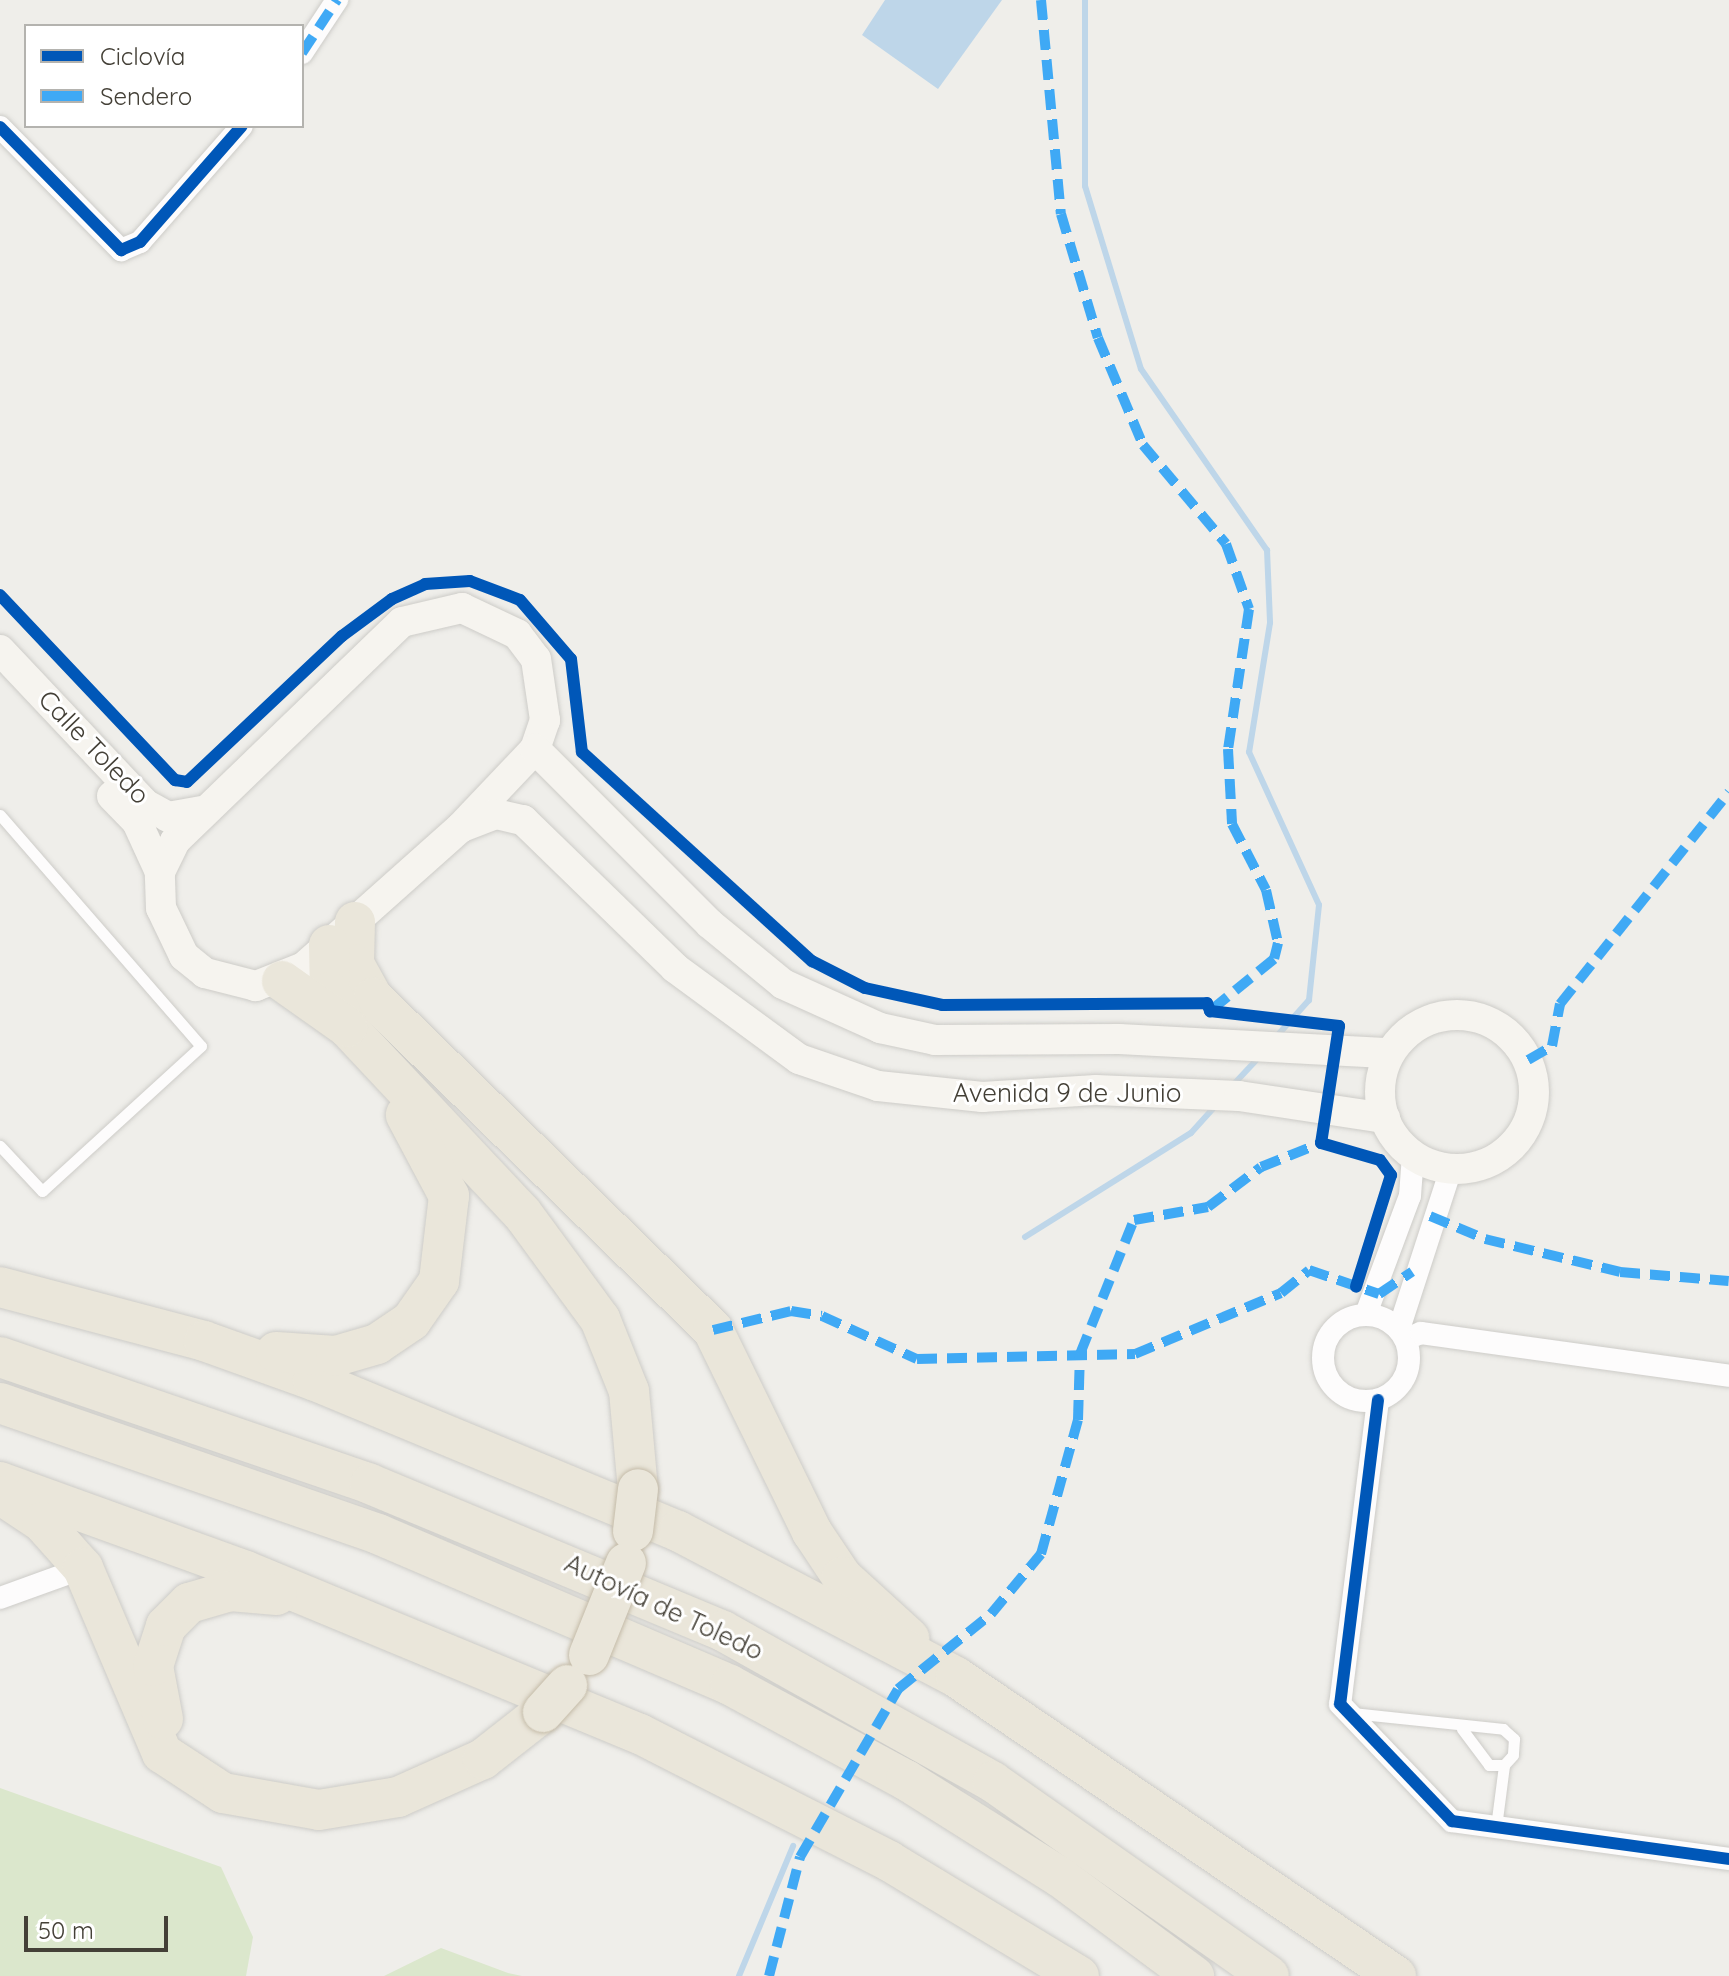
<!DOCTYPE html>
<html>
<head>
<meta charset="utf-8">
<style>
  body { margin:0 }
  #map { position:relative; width:1729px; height:1976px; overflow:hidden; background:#efeeea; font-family:Quicksand,sans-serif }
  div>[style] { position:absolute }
  .green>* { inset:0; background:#dbe7cc }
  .water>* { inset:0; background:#bed6e9 }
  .stream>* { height:6px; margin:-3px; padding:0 3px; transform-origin:3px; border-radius:3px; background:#bed6e9 }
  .roads { filter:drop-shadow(0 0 2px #cdccc8) drop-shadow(0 0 2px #cdccc8) }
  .service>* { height:11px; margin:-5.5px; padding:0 5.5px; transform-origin:5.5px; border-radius:5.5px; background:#fdfcfc }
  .minor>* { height:22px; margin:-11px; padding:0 11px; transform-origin:11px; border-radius:11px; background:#fdfcfc }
  .minor>.ring { margin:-11px; padding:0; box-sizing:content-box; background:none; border:22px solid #fdfcfc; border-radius:50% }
  .secondary>* { height:30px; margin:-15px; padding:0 15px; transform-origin:15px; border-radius:15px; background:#f6f4ef }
  .secondary>.ring { margin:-15px; padding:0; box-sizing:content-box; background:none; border:30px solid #f6f4ef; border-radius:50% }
  .motorway>* { height:40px; margin:-20px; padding:0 20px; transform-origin:20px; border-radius:20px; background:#eae6da }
  .bridges { filter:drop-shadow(0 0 2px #c4bba8) drop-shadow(0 0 2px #c4bba8) }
  .motorway-bridge>* { height:40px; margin:-20px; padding:0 20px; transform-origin:20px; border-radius:20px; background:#eae6da }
  .quiet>* { height:10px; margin-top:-5px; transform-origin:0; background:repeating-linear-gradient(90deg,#3fa9f5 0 20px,transparent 0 30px) }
  .cycleway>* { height:12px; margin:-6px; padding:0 6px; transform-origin:6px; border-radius:6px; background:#0057b8 }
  span { translate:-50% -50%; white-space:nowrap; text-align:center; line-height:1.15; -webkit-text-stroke:6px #fff; paint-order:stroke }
  .street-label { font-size:26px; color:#444037 }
  .legend { position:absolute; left:24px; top:24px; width:280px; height:104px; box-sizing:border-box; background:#fff; border:2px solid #b4b3af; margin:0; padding:10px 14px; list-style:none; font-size:24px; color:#444037 }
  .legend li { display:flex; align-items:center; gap:16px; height:40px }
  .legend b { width:40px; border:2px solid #b4b3af }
  .scale { position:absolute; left:24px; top:1916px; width:144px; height:36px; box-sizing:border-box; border:4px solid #444037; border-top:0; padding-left:10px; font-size:24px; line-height:28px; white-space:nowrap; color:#444037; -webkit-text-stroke:6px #fff; paint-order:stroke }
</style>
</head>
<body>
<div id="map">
  <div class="green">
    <div style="clip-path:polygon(0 1788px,221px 1867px,253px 1937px,246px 1976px,0 1976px)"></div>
    <div style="clip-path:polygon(441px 1948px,508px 1973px,522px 1976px,384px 1976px)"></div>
  </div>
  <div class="water">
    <div style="clip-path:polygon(885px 0,1002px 0,938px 89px,862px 35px)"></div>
  </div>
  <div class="stream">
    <div style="left:1085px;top:0;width:186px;rotate:90deg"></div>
    <div style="left:1085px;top:186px;width:191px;rotate:73deg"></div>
    <div style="left:1141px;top:369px;width:221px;rotate:55.2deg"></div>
    <div style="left:1267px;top:550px;width:73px;rotate:87.6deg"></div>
    <div style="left:1270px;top:623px;width:131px;rotate:99.2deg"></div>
    <div style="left:1249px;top:752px;width:168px;rotate:65.4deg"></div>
    <div style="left:1319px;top:905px;width:96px;rotate:96deg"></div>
    <div style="left:1309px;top:1000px;width:50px;rotate:131.7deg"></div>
    <div style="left:1233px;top:1085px;width:37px;rotate:-47deg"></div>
    <div style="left:1025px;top:1237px;width:196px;rotate:-32.1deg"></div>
    <div style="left:1191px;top:1133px;width:36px;rotate:-48deg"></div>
    <div style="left:739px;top:1976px;width:141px;rotate:-67.4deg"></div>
  </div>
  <div class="roads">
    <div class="service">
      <div style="left:0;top:815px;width:306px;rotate:49deg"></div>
      <div style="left:201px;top:1046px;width:215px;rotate:137.6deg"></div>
      <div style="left:42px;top:1191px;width:62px;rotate:-133deg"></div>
      <div style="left:1352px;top:1713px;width:152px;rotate:6deg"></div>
      <div style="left:1503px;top:1729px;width:15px;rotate:42deg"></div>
      <div style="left:1514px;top:1739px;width:16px;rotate:94deg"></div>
      <div style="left:1513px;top:1755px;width:13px;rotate:132deg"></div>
      <div style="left:1504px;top:1765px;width:15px;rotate:180deg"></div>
      <div style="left:1489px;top:1765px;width:45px;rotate:-126.9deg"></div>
      <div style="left:1496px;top:1827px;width:63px;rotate:-82.6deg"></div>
    </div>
    <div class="minor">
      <div style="left:302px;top:53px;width:64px;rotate:-56.6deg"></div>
      <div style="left:0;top:127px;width:173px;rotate:45.5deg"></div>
      <div style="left:121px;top:250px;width:21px;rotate:-23deg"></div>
      <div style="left:140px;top:242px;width:154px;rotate:-48.7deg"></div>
      <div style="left:1366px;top:1314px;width:126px;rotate:-69.6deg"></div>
      <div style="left:1410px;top:1196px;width:41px;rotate:-85.8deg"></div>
      <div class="ring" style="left:1323px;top:1315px;width:64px;height:64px"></div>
      <div style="left:1399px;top:1329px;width:168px;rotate:-72deg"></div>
      <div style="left:1406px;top:1339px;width:16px;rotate:-22deg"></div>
      <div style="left:1421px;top:1333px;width:311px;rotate:7.9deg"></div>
      <div style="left:1378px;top:1400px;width:306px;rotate:97.1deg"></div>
      <div style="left:1340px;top:1704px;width:162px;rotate:46.3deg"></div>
      <div style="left:1452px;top:1821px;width:280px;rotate:7.8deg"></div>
      <div style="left:0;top:1598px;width:88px;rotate:-19.9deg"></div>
    </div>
    <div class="secondary">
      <div style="left:462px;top:608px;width:61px;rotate:25.3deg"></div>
      <div style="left:517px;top:634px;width:31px;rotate:53deg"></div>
      <div style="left:536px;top:659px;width:62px;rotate:81.6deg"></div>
      <div style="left:545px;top:720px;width:31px;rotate:109deg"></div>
      <div style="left:535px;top:749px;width:109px;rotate:133.5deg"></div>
      <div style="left:460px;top:828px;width:209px;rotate:138.3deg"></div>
      <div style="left:304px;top:967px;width:52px;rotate:158.4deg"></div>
      <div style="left:256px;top:986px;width:53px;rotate:-165.7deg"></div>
      <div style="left:205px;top:973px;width:27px;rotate:-141deg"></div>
      <div style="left:184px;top:956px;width:53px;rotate:-115.6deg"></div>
      <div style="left:161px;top:908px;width:36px;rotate:-92deg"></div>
      <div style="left:160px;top:872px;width:34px;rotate:-64deg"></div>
      <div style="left:175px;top:841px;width:315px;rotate:-44deg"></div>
      <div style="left:402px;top:622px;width:62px;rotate:-13.1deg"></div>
      <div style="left:0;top:650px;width:212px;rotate:46.7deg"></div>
      <div style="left:145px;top:804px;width:26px;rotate:29deg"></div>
      <div style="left:168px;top:817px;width:34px;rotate:-10deg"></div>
      <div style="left:535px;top:749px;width:247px;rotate:45deg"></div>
      <div style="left:710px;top:924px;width:94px;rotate:39.4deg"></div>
      <div style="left:783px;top:984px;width:107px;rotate:24.4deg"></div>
      <div style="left:880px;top:1028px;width:56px;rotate:12.3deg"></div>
      <div style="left:935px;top:1040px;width:184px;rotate:-0.3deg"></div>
      <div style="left:1119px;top:1039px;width:271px;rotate:3deg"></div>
      <div style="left:112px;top:796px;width:36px;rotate:46deg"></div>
      <div style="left:137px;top:822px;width:55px;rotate:65.3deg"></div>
      <div style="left:462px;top:827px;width:36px;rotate:-21deg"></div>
      <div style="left:496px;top:814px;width:28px;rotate:13deg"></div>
      <div style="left:523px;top:820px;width:212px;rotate:44.2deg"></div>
      <div style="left:675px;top:968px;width:154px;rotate:36.3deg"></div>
      <div style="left:799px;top:1059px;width:83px;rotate:18.9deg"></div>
      <div style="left:878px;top:1086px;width:105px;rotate:6deg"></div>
      <div style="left:982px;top:1097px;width:114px;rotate:-3.5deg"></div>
      <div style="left:1096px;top:1090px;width:143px;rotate:2.4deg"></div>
      <div style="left:1239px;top:1096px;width:148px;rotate:8.6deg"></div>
      <div class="ring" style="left:1380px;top:1015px;width:124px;height:124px"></div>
    </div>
    <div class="motorway">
      <div style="left:355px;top:922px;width:42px;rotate:91.4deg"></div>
      <div style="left:354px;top:964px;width:39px;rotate:61deg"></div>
      <div style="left:373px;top:998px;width:475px;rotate:44.3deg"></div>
      <div style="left:713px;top:1330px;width:225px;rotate:63.9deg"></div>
      <div style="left:812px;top:1532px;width:54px;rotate:56.3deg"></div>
      <div style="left:842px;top:1577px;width:91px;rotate:42.3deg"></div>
      <div style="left:329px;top:945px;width:47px;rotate:88.8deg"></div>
      <div style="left:330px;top:992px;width:40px;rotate:63.4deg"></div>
      <div style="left:348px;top:1028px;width:254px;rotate:46.8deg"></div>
      <div style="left:522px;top:1213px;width:132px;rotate:53.7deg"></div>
      <div style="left:600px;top:1319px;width:78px;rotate:68.1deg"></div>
      <div style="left:629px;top:1391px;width:98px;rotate:84.8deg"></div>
      <div style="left:282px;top:981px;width:80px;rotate:35.3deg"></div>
      <div style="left:0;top:1287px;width:211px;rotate:14.8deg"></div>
      <div style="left:204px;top:1341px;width:116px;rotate:19.7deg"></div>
      <div style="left:313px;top:1380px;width:395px;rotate:22.5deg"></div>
      <div style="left:678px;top:1531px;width:314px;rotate:27.7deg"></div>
      <div style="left:956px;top:1677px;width:532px;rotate:34.2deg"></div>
      <div style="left:276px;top:1352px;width:60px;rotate:3.8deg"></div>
      <div style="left:336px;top:1356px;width:43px;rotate:-16.3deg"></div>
      <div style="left:377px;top:1344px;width:41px;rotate:-34.1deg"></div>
      <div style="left:411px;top:1321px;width:49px;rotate:-55deg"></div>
      <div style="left:439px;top:1281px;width:86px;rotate:-83.3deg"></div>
      <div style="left:449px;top:1196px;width:92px;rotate:-118deg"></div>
      <div style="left:0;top:1357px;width:391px;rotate:18.9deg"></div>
      <div style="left:370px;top:1484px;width:382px;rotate:22.6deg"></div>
      <div style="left:723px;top:1631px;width:309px;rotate:29.2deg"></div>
      <div style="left:993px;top:1782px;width:337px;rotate:35.1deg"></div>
      <div style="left:0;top:1403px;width:400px;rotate:19.1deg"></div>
      <div style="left:378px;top:1534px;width:383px;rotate:23.2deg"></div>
      <div style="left:730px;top:1685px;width:200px;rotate:28.4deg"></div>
      <div style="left:906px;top:1780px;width:182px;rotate:32.2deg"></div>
      <div style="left:1060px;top:1877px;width:167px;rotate:36.5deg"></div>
      <div style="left:0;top:1482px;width:262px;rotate:19.9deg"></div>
      <div style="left:246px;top:1571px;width:426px;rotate:22.5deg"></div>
      <div style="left:640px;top:1734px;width:280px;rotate:27deg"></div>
      <div style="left:889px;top:1861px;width:222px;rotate:31.2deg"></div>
      <div style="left:3px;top:1496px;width:47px;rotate:33.7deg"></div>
      <div style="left:42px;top:1522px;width:62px;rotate:48.3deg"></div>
      <div style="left:83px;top:1568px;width:201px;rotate:66.9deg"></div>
      <div style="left:162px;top:1753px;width:73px;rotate:33.3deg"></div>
      <div style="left:223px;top:1793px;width:97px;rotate:10deg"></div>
      <div style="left:319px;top:1810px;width:80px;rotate:-9.3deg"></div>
      <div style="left:398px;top:1797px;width:93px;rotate:-24.1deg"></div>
      <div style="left:483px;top:1759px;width:76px;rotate:-38.1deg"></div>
      <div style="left:163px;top:1719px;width:54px;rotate:-100.7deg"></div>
      <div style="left:153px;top:1666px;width:42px;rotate:-72deg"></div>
      <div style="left:166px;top:1626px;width:33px;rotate:-45deg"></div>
      <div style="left:189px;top:1603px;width:43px;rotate:-16.3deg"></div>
      <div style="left:230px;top:1591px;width:47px;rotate:4.9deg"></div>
    </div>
  </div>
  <div class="bridges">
    <div class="motorway-bridge">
      <div style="left:633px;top:1531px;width:42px;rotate:-83.2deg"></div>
      <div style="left:589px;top:1655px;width:99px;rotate:-68.1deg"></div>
      <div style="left:543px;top:1712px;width:36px;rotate:-48deg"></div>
    </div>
  </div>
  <div class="quiet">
    <div style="left:1041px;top:0;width:215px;rotate:84.7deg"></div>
    <div style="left:1061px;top:214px;width:129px;rotate:73.4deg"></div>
    <div style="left:1098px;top:338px;width:116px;rotate:67.2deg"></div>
    <div style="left:1143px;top:445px;width:129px;rotate:50deg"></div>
    <div style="left:1226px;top:544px;width:69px;rotate:70.5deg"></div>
    <div style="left:1249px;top:609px;width:142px;rotate:98.5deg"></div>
    <div style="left:1228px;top:749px;width:75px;rotate:86.9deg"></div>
    <div style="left:1232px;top:824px;width:74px;rotate:62.7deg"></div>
    <div style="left:1266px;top:890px;width:54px;rotate:77.2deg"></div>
    <div style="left:1278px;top:943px;width:16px;rotate:104deg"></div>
    <div style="left:1274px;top:959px;width:82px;rotate:140.9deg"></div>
    <div style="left:302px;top:53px;width:64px;rotate:-56.6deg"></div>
    <div style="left:1528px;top:1060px;width:28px;rotate:-30deg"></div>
    <div style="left:1552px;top:1046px;width:43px;rotate:-79.2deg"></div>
    <div style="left:1560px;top:1004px;width:271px;rotate:-51.4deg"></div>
    <div style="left:1430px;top:1216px;width:60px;rotate:22.7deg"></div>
    <div style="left:1485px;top:1239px;width:139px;rotate:13.7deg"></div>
    <div style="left:1620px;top:1272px;width:109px;rotate:4.7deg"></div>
    <div style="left:713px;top:1330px;width:80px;rotate:-13.7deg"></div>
    <div style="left:791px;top:1311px;width:31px;rotate:9deg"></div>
    <div style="left:822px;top:1316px;width:104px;rotate:24.4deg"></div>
    <div style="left:917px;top:1359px;width:218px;rotate:-1.3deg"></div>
    <div style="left:1135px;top:1354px;width:158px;rotate:-22.7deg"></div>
    <div style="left:1281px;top:1293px;width:36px;rotate:-39deg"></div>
    <div style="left:1309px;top:1270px;width:74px;rotate:18.9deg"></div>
    <div style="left:1379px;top:1294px;width:40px;rotate:-34deg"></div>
    <div style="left:769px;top:1976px;width:123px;rotate:-75.4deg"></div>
    <div style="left:800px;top:1857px;width:194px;rotate:-59.7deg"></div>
    <div style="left:898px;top:1689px;width:119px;rotate:-38.9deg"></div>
    <div style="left:991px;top:1614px;width:78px;rotate:-50.2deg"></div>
    <div style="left:1041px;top:1554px;width:139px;rotate:-74.6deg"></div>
    <div style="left:1078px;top:1420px;width:66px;rotate:-88.3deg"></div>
    <div style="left:1080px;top:1354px;width:144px;rotate:-68.1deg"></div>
    <div style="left:1134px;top:1220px;width:75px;rotate:-10deg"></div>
    <div style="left:1208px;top:1207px;width:66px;rotate:-37deg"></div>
    <div style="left:1261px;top:1167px;width:65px;rotate:-21.8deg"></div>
  </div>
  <div class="cycleway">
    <div style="left:0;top:127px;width:173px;rotate:45.5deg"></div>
    <div style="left:121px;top:250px;width:21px;rotate:-23deg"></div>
    <div style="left:140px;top:242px;width:154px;rotate:-48.7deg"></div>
    <div style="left:0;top:595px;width:255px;rotate:46.6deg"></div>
    <div style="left:175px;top:780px;width:12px;rotate:9deg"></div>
    <div style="left:187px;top:782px;width:213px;rotate:-43.3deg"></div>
    <div style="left:342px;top:636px;width:62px;rotate:-36.5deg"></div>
    <div style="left:392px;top:599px;width:36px;rotate:-24deg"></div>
    <div style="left:425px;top:584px;width:45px;rotate:-3.8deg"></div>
    <div style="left:470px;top:581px;width:53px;rotate:20.8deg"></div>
    <div style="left:520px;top:600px;width:78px;rotate:49.2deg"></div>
    <div style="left:571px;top:659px;width:94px;rotate:83.3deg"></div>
    <div style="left:582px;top:752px;width:311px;rotate:42.3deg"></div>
    <div style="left:812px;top:961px;width:59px;rotate:27deg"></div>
    <div style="left:865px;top:988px;width:79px;rotate:12.4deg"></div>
    <div style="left:942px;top:1005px;width:265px;rotate:-0.4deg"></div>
    <div style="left:1207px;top:1003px;width:9px;rotate:69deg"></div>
    <div style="left:1210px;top:1011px;width:130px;rotate:6.6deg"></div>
    <div style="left:1339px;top:1026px;width:118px;rotate:98.7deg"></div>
    <div style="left:1321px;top:1143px;width:61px;rotate:16.1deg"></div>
    <div style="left:1380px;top:1160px;width:19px;rotate:54deg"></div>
    <div style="left:1391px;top:1175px;width:117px;rotate:107.4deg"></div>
    <div style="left:1378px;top:1400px;width:306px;rotate:97.1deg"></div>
    <div style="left:1340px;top:1704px;width:162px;rotate:46.3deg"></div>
    <div style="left:1452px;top:1821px;width:280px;rotate:7.8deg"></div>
  </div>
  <div class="street-label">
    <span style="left:94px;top:747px;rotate:46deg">Calle Toledo</span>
    <span style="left:1067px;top:1093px">Avenida 9 de Junio</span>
    <span style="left:664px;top:1607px;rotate:25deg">Autovía de Toledo</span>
  </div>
  <ul class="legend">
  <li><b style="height:10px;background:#0057b8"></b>Ciclovía</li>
  <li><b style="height:10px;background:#3fa9f5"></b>Sendero</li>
  </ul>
  <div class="scale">50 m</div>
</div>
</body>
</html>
